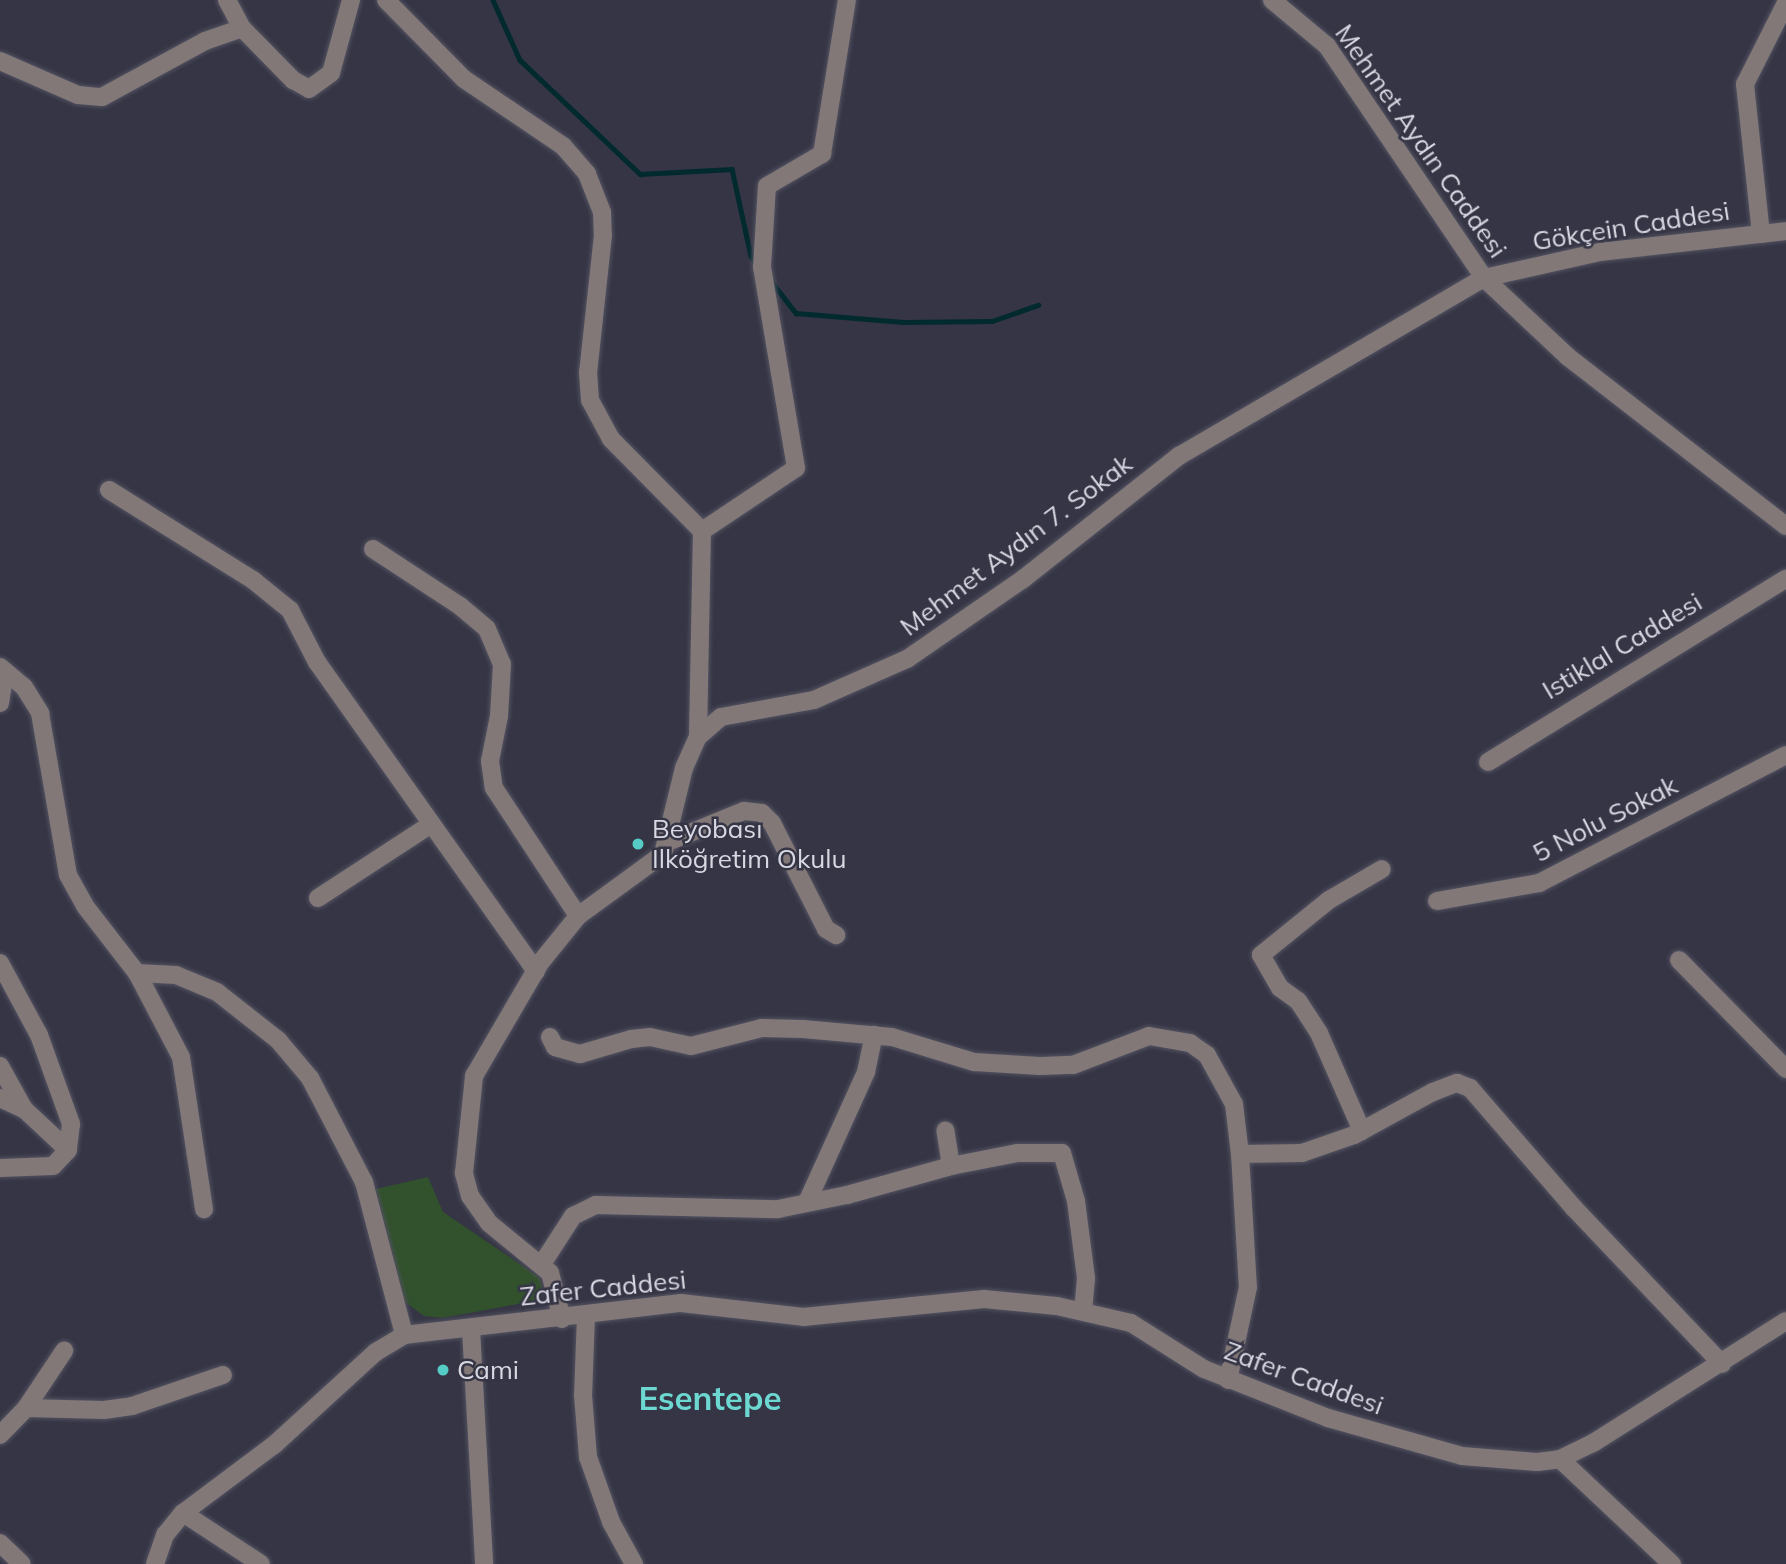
<!DOCTYPE html>
<html>
<head>
<meta charset="utf-8">
<style>
  body { margin:0 }
  #map { position:relative; width:1786px; height:1564px; overflow:hidden; background:#353545; font-family:Mulish,sans-serif }
  div>[style] { position:absolute }
  .green>* { inset:0; background:#32512d }
  .stream>* { height:4.5px; margin:-2.25px; padding:0 2.25px; transform-origin:2.25px; border-radius:2.25px; background:#002a2e }
  .roads { filter:drop-shadow(0 0 2px #525261) drop-shadow(0 0 2px #525261) }
  .minor>* { height:18px; margin:-9px; padding:0 9px; transform-origin:9px; border-radius:9px; background:#827878 }
  .dots>* { width:19px; height:19px; translate:-50% -50%; box-sizing:border-box; border:4px solid #353545; border-radius:50% }
  span { translate:-50% -50%; white-space:nowrap; text-align:center; line-height:1.15; -webkit-text-stroke:5px #353545; paint-order:stroke }
  .street-label { font-size:26px; color:#d7d8e2 }
  .poi-label { font-size:26px; color:#d7d8e2 }
  .left { translate:0 -50%; text-align:left }
  .district-label { font-size:33px; color:#6dd8d1; font-weight:700 }
</style>
</head>
<body>
<div id="map">
  <div class="green">
    <div style="clip-path:polygon(428px 1177px,443px 1212px,539px 1277px,544px 1291px,539px 1300px,443px 1318px,424px 1316px,405px 1302px,376px 1189px)"></div>
  </div>
  <div class="stream">
    <div style="left:493px;top:0;width:66px;rotate:65.8deg"></div>
    <div style="left:520px;top:60px;width:166px;rotate:43.5deg"></div>
    <div style="left:640px;top:174px;width:92px;rotate:-3.1deg"></div>
    <div style="left:732px;top:169px;width:89px;rotate:77.7deg"></div>
    <div style="left:751px;top:256px;width:10px;rotate:53deg"></div>
    <div style="left:771px;top:281px;width:41px;rotate:52deg"></div>
    <div style="left:796px;top:313px;width:107px;rotate:4.8deg"></div>
    <div style="left:903px;top:322px;width:89px;rotate:-0.6deg"></div>
    <div style="left:992px;top:321px;width:49px;rotate:-19.2deg"></div>
  </div>
  <div class="roads">
    <div class="minor">
      <div style="left:227px;top:0;width:32px;rotate:62deg"></div>
      <div style="left:242px;top:28px;width:73px;rotate:45.6deg"></div>
      <div style="left:293px;top:80px;width:18px;rotate:29deg"></div>
      <div style="left:309px;top:89px;width:27px;rotate:-36deg"></div>
      <div style="left:331px;top:73px;width:76px;rotate:-74.7deg"></div>
      <div style="left:386px;top:0;width:111px;rotate:45.4deg"></div>
      <div style="left:464px;top:79px;width:120px;rotate:34.1deg"></div>
      <div style="left:563px;top:146px;width:37px;rotate:49deg"></div>
      <div style="left:587px;top:174px;width:41px;rotate:68.5deg"></div>
      <div style="left:602px;top:212px;width:23px;rotate:88deg"></div>
      <div style="left:603px;top:235px;width:138px;rotate:96.2deg"></div>
      <div style="left:588px;top:372px;width:28px;rotate:86deg"></div>
      <div style="left:590px;top:400px;width:44px;rotate:61.7deg"></div>
      <div style="left:611px;top:439px;width:129px;rotate:45.3deg"></div>
      <div style="left:1272px;top:0;width:72px;rotate:39.9deg"></div>
      <div style="left:1327px;top:46px;width:280px;rotate:55.9deg"></div>
      <div style="left:1484px;top:278px;width:115px;rotate:43.2deg"></div>
      <div style="left:1568px;top:357px;width:276px;rotate:37.8deg"></div>
      <div style="left:0;top:61px;width:85px;rotate:23.6deg"></div>
      <div style="left:78px;top:95px;width:24px;rotate:5deg"></div>
      <div style="left:102px;top:97px;width:117px;rotate:-28.5deg"></div>
      <div style="left:205px;top:41px;width:39px;rotate:-19deg"></div>
      <div style="left:1761px;top:234px;width:151px;rotate:-96.1deg"></div>
      <div style="left:1745px;top:84px;width:91px;rotate:-63.2deg"></div>
      <div style="left:109px;top:490px;width:170px;rotate:32deg"></div>
      <div style="left:253px;top:580px;width:48px;rotate:39deg"></div>
      <div style="left:290px;top:610px;width:59px;rotate:62.6deg"></div>
      <div style="left:317px;top:662px;width:379px;rotate:54.7deg"></div>
      <div style="left:373px;top:549px;width:104px;rotate:33.2deg"></div>
      <div style="left:460px;top:606px;width:35px;rotate:40deg"></div>
      <div style="left:487px;top:629px;width:38px;rotate:67deg"></div>
      <div style="left:502px;top:664px;width:52px;rotate:93.3deg"></div>
      <div style="left:499px;top:716px;width:46px;rotate:101.3deg"></div>
      <div style="left:490px;top:761px;width:27px;rotate:82deg"></div>
      <div style="left:494px;top:788px;width:153px;rotate:56.7deg"></div>
      <div style="left:0;top:667px;width:31px;rotate:40deg"></div>
      <div style="left:24px;top:687px;width:31px;rotate:58deg"></div>
      <div style="left:40px;top:713px;width:164px;rotate:80.2deg"></div>
      <div style="left:68px;top:875px;width:35px;rotate:61deg"></div>
      <div style="left:85px;top:906px;width:85px;rotate:52.2deg"></div>
      <div style="left:137px;top:973px;width:95px;rotate:62.4deg"></div>
      <div style="left:181px;top:1057px;width:154px;rotate:81.4deg"></div>
      <div style="left:0;top:703px;width:32px;rotate:-81deg"></div>
      <div style="left:698px;top:737px;width:206px;rotate:-88.9deg"></div>
      <div style="left:702px;top:531px;width:113px;rotate:-33.8deg"></div>
      <div style="left:796px;top:468px;width:204px;rotate:-99.6deg"></div>
      <div style="left:762px;top:267px;width:81px;rotate:-86.5deg"></div>
      <div style="left:767px;top:186px;width:64px;rotate:-30.2deg"></div>
      <div style="left:822px;top:154px;width:156px;rotate:-80.8deg"></div>
      <div style="left:1488px;top:762px;width:350px;rotate:-31.6deg"></div>
      <div style="left:670px;top:841px;width:80px;rotate:-22.1deg"></div>
      <div style="left:744px;top:811px;width:18px;rotate:6deg"></div>
      <div style="left:762px;top:813px;width:14px;rotate:45deg"></div>
      <div style="left:772px;top:823px;width:119px;rotate:63deg"></div>
      <div style="left:826px;top:929px;width:12px;rotate:31deg"></div>
      <div style="left:318px;top:898px;width:134px;rotate:-33.1deg"></div>
      <div style="left:1437px;top:901px;width:104px;rotate:-10deg"></div>
      <div style="left:1539px;top:883px;width:278px;rotate:-27.4deg"></div>
      <div style="left:1679px;top:960px;width:153px;rotate:45.5deg"></div>
      <div style="left:0;top:963px;width:82px;rotate:61.6deg"></div>
      <div style="left:39px;top:1035px;width:95px;rotate:70.2deg"></div>
      <div style="left:71px;top:1124px;width:26px;rotate:97deg"></div>
      <div style="left:68px;top:1150px;width:22px;rotate:133deg"></div>
      <div style="left:53px;top:1166px;width:53px;rotate:177.8deg"></div>
      <div style="left:137px;top:973px;width:39px;rotate:3deg"></div>
      <div style="left:176px;top:975px;width:44px;rotate:22.5deg"></div>
      <div style="left:217px;top:992px;width:78px;rotate:38.2deg"></div>
      <div style="left:278px;top:1040px;width:50px;rotate:49.9deg"></div>
      <div style="left:310px;top:1078px;width:117px;rotate:62.6deg"></div>
      <div style="left:364px;top:1182px;width:158px;rotate:75.3deg"></div>
      <div style="left:550px;top:1037px;width:11px;rotate:63deg"></div>
      <div style="left:555px;top:1047px;width:26px;rotate:16deg"></div>
      <div style="left:580px;top:1054px;width:53px;rotate:-16.4deg"></div>
      <div style="left:631px;top:1039px;width:19px;rotate:-6deg"></div>
      <div style="left:650px;top:1037px;width:42px;rotate:12.4deg"></div>
      <div style="left:691px;top:1046px;width:73px;rotate:-14.2deg"></div>
      <div style="left:762px;top:1028px;width:41px;rotate:1.4deg"></div>
      <div style="left:803px;top:1029px;width:89px;rotate:5.1deg"></div>
      <div style="left:892px;top:1037px;width:86px;rotate:17deg"></div>
      <div style="left:974px;top:1062px;width:66px;rotate:3.5deg"></div>
      <div style="left:1040px;top:1066px;width:33px;rotate:-2deg"></div>
      <div style="left:1073px;top:1065px;width:81px;rotate:-20.9deg"></div>
      <div style="left:1149px;top:1036px;width:42px;rotate:9.7deg"></div>
      <div style="left:1190px;top:1043px;width:21px;rotate:35deg"></div>
      <div style="left:1207px;top:1055px;width:56px;rotate:61.1deg"></div>
      <div style="left:1234px;top:1104px;width:50px;rotate:83.2deg"></div>
      <div style="left:1240px;top:1154px;width:133px;rotate:86.6deg"></div>
      <div style="left:1248px;top:1287px;width:95px;rotate:102.1deg"></div>
      <div style="left:0;top:1066px;width:49px;rotate:60.8deg"></div>
      <div style="left:24px;top:1109px;width:60px;rotate:43deg"></div>
      <div style="left:0;top:1098px;width:26px;rotate:25deg"></div>
      <div style="left:1362px;top:1131px;width:107px;rotate:-113.7deg"></div>
      <div style="left:1319px;top:1033px;width:38px;rotate:-123deg"></div>
      <div style="left:1298px;top:1001px;width:22px;rotate:-144deg"></div>
      <div style="left:1280px;top:988px;width:38px;rotate:-120deg"></div>
      <div style="left:1261px;top:955px;width:87px;rotate:-39deg"></div>
      <div style="left:1329px;top:900px;width:61px;rotate:-30.3deg"></div>
      <div style="left:1240px;top:1154px;width:62px;rotate:-0.9deg"></div>
      <div style="left:1302px;top:1153px;width:55px;rotate:-19.1deg"></div>
      <div style="left:1354px;top:1135px;width:90px;rotate:-28.6deg"></div>
      <div style="left:1433px;top:1092px;width:26px;rotate:-21deg"></div>
      <div style="left:1457px;top:1083px;width:14px;rotate:21deg"></div>
      <div style="left:1470px;top:1088px;width:159px;rotate:49.1deg"></div>
      <div style="left:1574px;top:1208px;width:215px;rotate:46.5deg"></div>
      <div style="left:951px;top:1166px;width:67px;rotate:-11.1deg"></div>
      <div style="left:1017px;top:1153px;width:45px"></div>
      <div style="left:1062px;top:1153px;width:50px;rotate:73.7deg"></div>
      <div style="left:1076px;top:1201px;width:78px;rotate:82.6deg"></div>
      <div style="left:1086px;top:1278px;width:32px;rotate:95deg"></div>
      <div style="left:808px;top:1200px;width:141px;rotate:-65.6deg"></div>
      <div style="left:866px;top:1072px;width:38px;rotate:-78deg"></div>
      <div style="left:542px;top:1264px;width:57px;rotate:-57.1deg"></div>
      <div style="left:573px;top:1216px;width:25px;rotate:-26deg"></div>
      <div style="left:596px;top:1205px;width:182px;rotate:1.3deg"></div>
      <div style="left:778px;top:1209px;width:70px;rotate:-11.5deg"></div>
      <div style="left:847px;top:1195px;width:108px;rotate:-15.6deg"></div>
      <div style="left:951px;top:1166px;width:36px;rotate:-99deg"></div>
      <div style="left:586px;top:1315px;width:80px;rotate:92.1deg"></div>
      <div style="left:583px;top:1395px;width:62px;rotate:85.4deg"></div>
      <div style="left:588px;top:1457px;width:69px;rotate:70.5deg"></div>
      <div style="left:611px;top:1522px;width:48px;rotate:61.3deg"></div>
      <div style="left:562px;top:1319px;width:48px;rotate:-104.6deg"></div>
      <div style="left:550px;top:1273px;width:79px;rotate:-140.7deg"></div>
      <div style="left:489px;top:1223px;width:33px;rotate:-125deg"></div>
      <div style="left:470px;top:1196px;width:24px;rotate:-105deg"></div>
      <div style="left:464px;top:1173px;width:98px;rotate:-84.1deg"></div>
      <div style="left:474px;top:1076px;width:131px;rotate:-59.7deg"></div>
      <div style="left:540px;top:963px;width:60px;rotate:-51deg"></div>
      <div style="left:578px;top:916px;width:105px;rotate:-36.1deg"></div>
      <div style="left:663px;top:854px;width:89px;rotate:-76.3deg"></div>
      <div style="left:684px;top:768px;width:34px;rotate:-66deg"></div>
      <div style="left:698px;top:737px;width:30px;rotate:-41deg"></div>
      <div style="left:721px;top:717px;width:95px;rotate:-10.4deg"></div>
      <div style="left:814px;top:700px;width:102px;rotate:-23.8deg"></div>
      <div style="left:907px;top:659px;width:141px;rotate:-34.6deg"></div>
      <div style="left:1023px;top:579px;width:199px;rotate:-38.3deg"></div>
      <div style="left:1179px;top:456px;width:353px;rotate:-30.3deg"></div>
      <div style="left:1484px;top:278px;width:119px;rotate:-12.6deg"></div>
      <div style="left:1600px;top:252px;width:187px;rotate:-6.4deg"></div>
      <div style="left:471px;top:1329px;width:235px;rotate:86.8deg"></div>
      <div style="left:26px;top:1408px;width:78px;rotate:1.5deg"></div>
      <div style="left:104px;top:1410px;width:28px;rotate:-8deg"></div>
      <div style="left:132px;top:1406px;width:96px;rotate:-18.8deg"></div>
      <div style="left:0;top:1435px;width:37px;rotate:-46deg"></div>
      <div style="left:26px;top:1408px;width:69px;rotate:-56.3deg"></div>
      <div style="left:1560px;top:1459px;width:154px;rotate:43.2deg"></div>
      <div style="left:183px;top:1513px;width:93px;rotate:33.2deg"></div>
      <div style="left:0;top:1543px;width:30px;rotate:44deg"></div>
      <div style="left:155px;top:1564px;width:31px;rotate:-71deg"></div>
      <div style="left:165px;top:1535px;width:28px;rotate:-51deg"></div>
      <div style="left:183px;top:1513px;width:114px;rotate:-36.8deg"></div>
      <div style="left:274px;top:1445px;width:138px;rotate:-42.4deg"></div>
      <div style="left:376px;top:1352px;width:33px;rotate:-31deg"></div>
      <div style="left:404px;top:1335px;width:279px;rotate:-6.6deg"></div>
      <div style="left:681px;top:1303px;width:123px;rotate:6.5deg"></div>
      <div style="left:803px;top:1317px;width:182px;rotate:-5.7deg"></div>
      <div style="left:984px;top:1299px;width:73px;rotate:5.5deg"></div>
      <div style="left:1057px;top:1306px;width:76px;rotate:12.9deg"></div>
      <div style="left:1131px;top:1323px;width:86px;rotate:32.2deg"></div>
      <div style="left:1204px;top:1369px;width:133px;rotate:21.6deg"></div>
      <div style="left:1328px;top:1418px;width:139px;rotate:15.8deg"></div>
      <div style="left:1462px;top:1456px;width:75px;rotate:4.6deg"></div>
      <div style="left:1537px;top:1462px;width:23px;rotate:-7deg"></div>
      <div style="left:1560px;top:1459px;width:37px;rotate:-26deg"></div>
      <div style="left:1593px;top:1443px;width:228px;rotate:-32.3deg"></div>
    </div>
  </div>
  <div class="dots">
    <div style="left:638px;top:844px;background:#55cdc6"></div>
    <div style="left:443px;top:1370px;background:#55cdc6"></div>
  </div>
  <div class="street-label">
    <span style="left:1421px;top:141px;rotate:55deg">Mehmet Aydın Caddesi</span>
    <span style="left:1631px;top:226px;rotate:-9deg">Gökçein Caddesi</span>
    <span style="left:1016px;top:545px;rotate:-37deg">Mehmet Aydın 7. Sokak</span>
    <span style="left:1622px;top:646px;rotate:-31deg">Istiklal Caddesi</span>
    <span style="left:1605px;top:819px;rotate:-27deg">5 Nolu Sokak</span>
    <span style="left:603px;top:1288px;rotate:-6deg">Zafer Caddesi</span>
    <span style="left:1304px;top:1378px;rotate:20deg">Zafer Caddesi</span>
  </div>
  <div class="poi-label">
    <span class="left" style="left:652px;top:844px">Beyobası<br>Ilköğretim Okulu</span>
    <span class="left" style="left:457px;top:1370px">Cami</span>
  </div>
  <div class="district-label">
    <span style="left:710px;top:1398px">Esentepe</span>
  </div>
</div>
</body>
</html>
